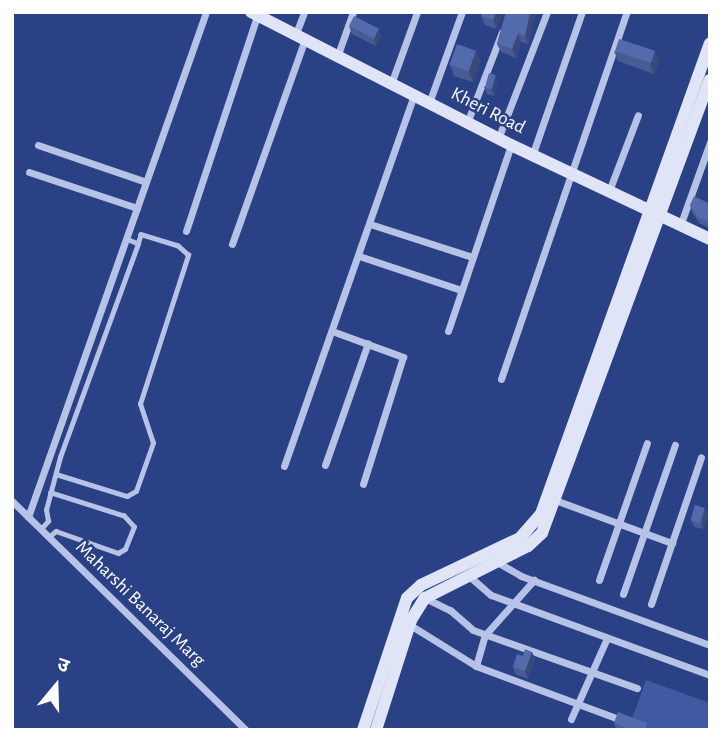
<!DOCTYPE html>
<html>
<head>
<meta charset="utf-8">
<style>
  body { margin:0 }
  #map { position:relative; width:722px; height:742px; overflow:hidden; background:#2a4185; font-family:"Alegreya Sans","Noto Sans Devanagari",sans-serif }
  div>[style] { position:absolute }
  .green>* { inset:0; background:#405aa1 }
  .lane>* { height:4.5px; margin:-2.25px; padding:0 2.25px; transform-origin:2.25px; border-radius:2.25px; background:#b6c3e7 }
  .street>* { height:7px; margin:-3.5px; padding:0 3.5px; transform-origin:3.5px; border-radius:3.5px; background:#b6c3e7 }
  .secondary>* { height:12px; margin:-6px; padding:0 6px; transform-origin:6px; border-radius:6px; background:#dfe5f7 }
  .wall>* { inset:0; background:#475b94; transform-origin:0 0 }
  .shaded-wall>* { inset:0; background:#3a4a78 }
  .building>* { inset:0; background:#536aac; transform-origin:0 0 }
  span { translate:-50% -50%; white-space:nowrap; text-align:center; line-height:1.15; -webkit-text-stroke:5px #2a4185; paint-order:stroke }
  .street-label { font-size:19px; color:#fff }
  .frame { position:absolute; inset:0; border:14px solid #fff; pointer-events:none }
  .north { position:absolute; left:21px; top:651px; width:70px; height:70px; -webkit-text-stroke:5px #2a4185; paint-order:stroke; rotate:19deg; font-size:19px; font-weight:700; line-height:28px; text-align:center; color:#fff }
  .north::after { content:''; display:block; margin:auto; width:24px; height:32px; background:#fff; clip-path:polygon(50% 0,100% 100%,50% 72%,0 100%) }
</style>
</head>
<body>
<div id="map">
  <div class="green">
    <div style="clip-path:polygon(646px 680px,710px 703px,710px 730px,628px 730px)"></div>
  </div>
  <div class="lane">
    <div style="left:56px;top:474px;width:74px;rotate:17.2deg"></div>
    <div style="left:127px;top:496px;width:10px;rotate:-29deg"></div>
    <div style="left:136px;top:491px;width:51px;rotate:-70.5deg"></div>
    <div style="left:153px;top:443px;width:41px;rotate:-108.4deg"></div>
    <div style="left:140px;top:404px;width:157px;rotate:-72.1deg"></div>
    <div style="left:188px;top:255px;width:13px;rotate:-138deg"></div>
    <div style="left:178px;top:246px;width:39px;rotate:-163deg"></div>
    <div style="left:141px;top:235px;width:9px;rotate:108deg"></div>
    <div style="left:41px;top:529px;width:11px;rotate:-49deg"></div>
    <div style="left:48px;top:521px;width:11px;rotate:-100deg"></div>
    <div style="left:46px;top:510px;width:55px;rotate:-75.2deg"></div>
    <div style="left:60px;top:457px;width:227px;rotate:-69.9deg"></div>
    <div style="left:138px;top:244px;width:13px;rotate:-157deg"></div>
    <div style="left:49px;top:537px;width:9px;rotate:-41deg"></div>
    <div style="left:56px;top:531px;width:66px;rotate:19.5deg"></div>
    <div style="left:118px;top:553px;width:8px;rotate:-30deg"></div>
    <div style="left:125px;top:549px;width:24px;rotate:-68deg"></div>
    <div style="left:134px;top:527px;width:15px;rotate:-132deg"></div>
    <div style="left:124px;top:516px;width:77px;rotate:-162.5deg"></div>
  </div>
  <div class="street">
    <div style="left:295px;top:36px;width:26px;rotate:-69deg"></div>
    <div style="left:337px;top:57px;width:48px;rotate:-70.4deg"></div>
    <div style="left:391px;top:84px;width:77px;rotate:-70.1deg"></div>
    <div style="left:429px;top:103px;width:97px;rotate:-70.1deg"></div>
    <div style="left:467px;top:123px;width:97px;rotate:-69deg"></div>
    <div style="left:498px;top:139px;width:136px;rotate:-68.9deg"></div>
    <div style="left:38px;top:145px;width:114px;rotate:18.9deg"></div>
    <div style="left:532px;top:156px;width:152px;rotate:-70.9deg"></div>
    <div style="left:29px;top:172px;width:114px;rotate:18.4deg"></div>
    <div style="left:609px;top:191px;width:81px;rotate:-69.1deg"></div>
    <div style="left:370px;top:224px;width:107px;rotate:17.9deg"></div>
    <div style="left:680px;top:226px;width:89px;rotate:-70.3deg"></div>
    <div style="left:186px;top:231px;width:226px;rotate:-71.7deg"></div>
    <div style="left:232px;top:244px;width:214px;rotate:-70.4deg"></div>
    <div style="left:359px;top:256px;width:108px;rotate:18.4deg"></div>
    <div style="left:332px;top:331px;width:76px;rotate:20.1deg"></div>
    <div style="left:403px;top:357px;width:133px;rotate:107.5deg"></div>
    <div style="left:448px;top:331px;width:196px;rotate:-71.3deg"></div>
    <div style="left:501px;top:379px;width:388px;rotate:-71.1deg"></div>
    <div style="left:325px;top:465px;width:129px;rotate:-70.6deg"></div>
    <div style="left:284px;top:466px;width:393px;rotate:-70.7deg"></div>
    <div style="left:555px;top:500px;width:125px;rotate:20.2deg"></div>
    <div style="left:12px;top:501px;width:327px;rotate:44.4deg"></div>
    <div style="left:28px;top:517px;width:535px;rotate:-70.58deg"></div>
    <div style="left:497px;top:562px;width:28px;rotate:30deg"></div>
    <div style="left:521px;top:576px;width:201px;rotate:20.1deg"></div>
    <div style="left:469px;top:576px;width:29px;rotate:41deg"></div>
    <div style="left:491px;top:595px;width:233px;rotate:20.1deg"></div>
    <div style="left:599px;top:580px;width:145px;rotate:-70.7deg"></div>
    <div style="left:623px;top:594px;width:158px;rotate:-70.8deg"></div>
    <div style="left:425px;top:598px;width:28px;rotate:26deg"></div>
    <div style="left:450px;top:610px;width:30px;rotate:41deg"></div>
    <div style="left:473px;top:630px;width:174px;rotate:19.5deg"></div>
    <div style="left:651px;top:604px;width:155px;rotate:-71.2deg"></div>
    <div style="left:410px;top:625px;width:78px;rotate:31.8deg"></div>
    <div style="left:476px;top:666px;width:158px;rotate:20.4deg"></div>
    <div style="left:476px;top:666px;width:32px;rotate:-74deg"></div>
    <div style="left:485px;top:635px;width:74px;rotate:-48.3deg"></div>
    <div style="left:571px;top:719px;width:89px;rotate:-66deg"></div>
  </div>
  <div class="secondary">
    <div style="left:251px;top:12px;width:292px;rotate:27.1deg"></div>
    <div style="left:511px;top:145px;width:220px;rotate:25.3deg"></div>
    <div style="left:363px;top:730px;width:139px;rotate:-71.6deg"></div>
    <div style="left:407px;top:598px;width:19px;rotate:-43deg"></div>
    <div style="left:421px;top:585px;width:110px;rotate:-25.4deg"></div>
    <div style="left:520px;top:538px;width:32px;rotate:-49deg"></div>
    <div style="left:541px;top:514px;width:500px;rotate:-70.26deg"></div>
    <div style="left:376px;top:730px;width:115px;rotate:-72.3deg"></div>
    <div style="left:411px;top:620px;width:26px;rotate:-58deg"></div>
    <div style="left:425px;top:598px;width:115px;rotate:-26.8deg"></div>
    <div style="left:528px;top:546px;width:19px;rotate:-43deg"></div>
    <div style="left:542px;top:533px;width:483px;rotate:-69.7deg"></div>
  </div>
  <div class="wall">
    <div style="left:378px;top:12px;width:11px;height:2px"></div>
    <div style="clip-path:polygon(503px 12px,496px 29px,485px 25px,481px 16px)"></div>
    <div style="clip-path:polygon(506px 12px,536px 12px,528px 44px,521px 42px,516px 58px,501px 52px,497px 44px)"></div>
    <div style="clip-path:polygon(349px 26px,381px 36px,376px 46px,352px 34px)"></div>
    <div style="clip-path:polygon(476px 51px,480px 61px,473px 82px,454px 76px,450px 65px)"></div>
    <div style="clip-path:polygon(614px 51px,659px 62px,654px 74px,618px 61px)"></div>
    <div style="clip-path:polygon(498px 82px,494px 96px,487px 94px,484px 87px)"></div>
    <div style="clip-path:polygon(710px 204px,710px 228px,700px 224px,692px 212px,690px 205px)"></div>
    <div style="clip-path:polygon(705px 508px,708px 515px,703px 529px,694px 527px,691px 520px)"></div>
    <div style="clip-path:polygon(532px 652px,535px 659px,528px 679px,515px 674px,513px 667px)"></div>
    <div style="clip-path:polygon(614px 723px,650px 730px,616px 730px)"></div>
  </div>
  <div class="shaded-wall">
    <div style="clip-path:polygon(496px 12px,503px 12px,496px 29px,493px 20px)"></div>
    <div style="clip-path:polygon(530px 12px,536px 12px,528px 44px,525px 36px)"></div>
    <div style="clip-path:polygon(379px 29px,381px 36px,376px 46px,374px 39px)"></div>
    <div style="clip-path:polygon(518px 33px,521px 42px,516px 58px,512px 49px)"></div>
    <div style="clip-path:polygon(476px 51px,480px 61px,473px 82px,469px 71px)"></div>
    <div style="clip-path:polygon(655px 51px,659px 62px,654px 74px,650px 64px)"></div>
    <div style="clip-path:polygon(496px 75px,498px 82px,494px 96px,491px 89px)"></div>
    <div style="clip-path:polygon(705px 508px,708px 515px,703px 529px,701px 522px)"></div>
    <div style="clip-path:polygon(532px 652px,535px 659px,528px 679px,525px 671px)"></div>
  </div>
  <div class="building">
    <div style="clip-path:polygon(483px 12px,496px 12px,493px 20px,481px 16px)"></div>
    <div style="clip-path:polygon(506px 12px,530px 12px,525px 36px,518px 33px,512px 49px,497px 44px)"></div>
    <div style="left:354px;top:16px;width:28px;height:11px;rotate:27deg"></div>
    <div style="left:619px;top:39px;width:38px;height:13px;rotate:18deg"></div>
    <div style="left:457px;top:44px;width:20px;height:22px;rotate:20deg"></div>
    <div style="left:489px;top:73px;width:7px;height:15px;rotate:16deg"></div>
    <div style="clip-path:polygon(694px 196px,710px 204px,710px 222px,697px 217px,690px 205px)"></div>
    <div style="left:695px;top:505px;width:10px;height:16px;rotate:17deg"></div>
    <div style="clip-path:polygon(525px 649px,532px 652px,525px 671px,513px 667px,517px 654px,523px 656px)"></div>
    <div style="clip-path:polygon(618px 712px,647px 723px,645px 730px,632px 730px,614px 723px)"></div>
  </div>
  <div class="street-label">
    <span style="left:488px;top:111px;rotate:27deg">Kheri Road</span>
    <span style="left:140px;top:604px;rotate:44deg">Maharshi Banaraj Marg</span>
  </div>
  <div class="frame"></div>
  <div class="north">उ</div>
</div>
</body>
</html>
